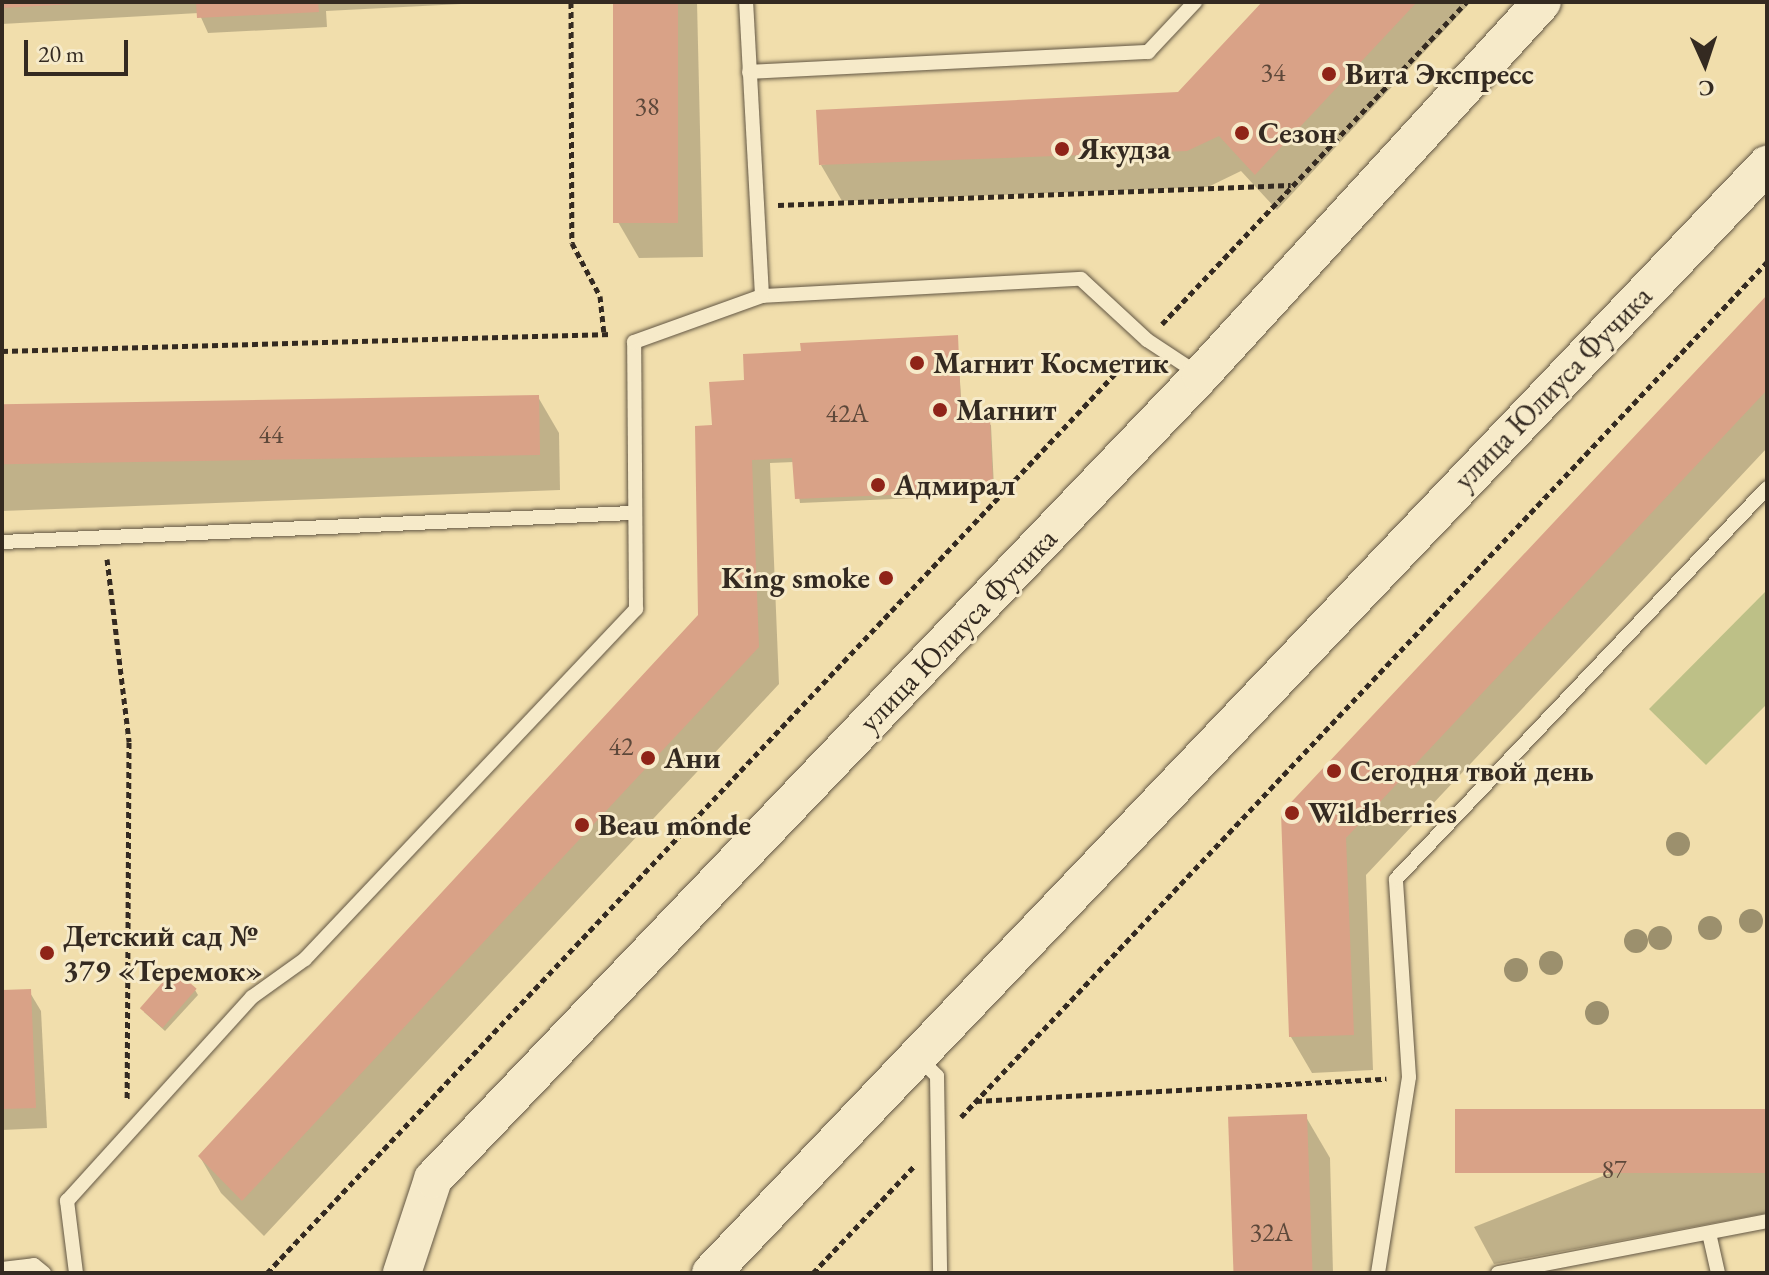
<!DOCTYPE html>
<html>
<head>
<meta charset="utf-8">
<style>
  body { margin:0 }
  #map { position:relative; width:1769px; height:1275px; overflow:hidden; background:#f1deac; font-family:"EB Garamond",serif }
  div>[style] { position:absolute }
  .green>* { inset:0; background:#bdc087 }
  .shadow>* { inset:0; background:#0003 }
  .building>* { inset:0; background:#d9a287; transform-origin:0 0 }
  .path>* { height:5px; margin-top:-2.5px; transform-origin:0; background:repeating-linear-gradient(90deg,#342a21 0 6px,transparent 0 10px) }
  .roads { filter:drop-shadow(0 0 2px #635744) drop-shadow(0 0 2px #635744) }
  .lane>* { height:14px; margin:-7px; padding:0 7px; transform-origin:7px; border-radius:7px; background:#f6eac9 }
  .secondary>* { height:38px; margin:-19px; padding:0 19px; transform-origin:19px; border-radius:19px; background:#f6eac9 }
  .trees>* { width:24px; height:24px; margin:-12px; border-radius:50%; background:#9c906d }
  .dots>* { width:22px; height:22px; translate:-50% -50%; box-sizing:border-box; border:4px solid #f6eac9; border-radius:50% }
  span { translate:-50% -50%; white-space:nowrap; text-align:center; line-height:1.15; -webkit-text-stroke:6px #f6eac9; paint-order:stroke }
  .number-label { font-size:26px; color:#5d483a }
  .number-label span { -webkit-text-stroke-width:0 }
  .poi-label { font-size:30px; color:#342a21; font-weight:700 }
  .left { translate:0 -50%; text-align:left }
  .right { translate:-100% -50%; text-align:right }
  .street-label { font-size:30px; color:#342a21 }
  .frame { position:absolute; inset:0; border:4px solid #342a21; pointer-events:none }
  .north { position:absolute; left:1665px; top:24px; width:80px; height:80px; -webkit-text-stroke:6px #f6eac9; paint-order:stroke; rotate:177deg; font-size:22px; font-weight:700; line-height:32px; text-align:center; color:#342a21 }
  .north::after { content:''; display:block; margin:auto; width:28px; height:36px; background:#342a21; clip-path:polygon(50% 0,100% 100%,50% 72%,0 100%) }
  .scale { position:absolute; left:24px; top:40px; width:104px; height:36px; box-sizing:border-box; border:4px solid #342a21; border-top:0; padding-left:10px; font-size:24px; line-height:28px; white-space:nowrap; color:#342a21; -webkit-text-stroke:6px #f6eac9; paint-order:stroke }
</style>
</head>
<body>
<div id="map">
  <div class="green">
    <div style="clip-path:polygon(1767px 590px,1767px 704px,1706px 765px,1649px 709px)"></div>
  </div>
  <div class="shadow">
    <div style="clip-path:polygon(2px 2px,481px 2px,481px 3px,326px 11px,327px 27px,208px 33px,199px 13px,2px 24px)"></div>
    <div style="clip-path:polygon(615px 2px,697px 2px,703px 257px,639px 258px,618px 222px)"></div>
    <div style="clip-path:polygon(1265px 2px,1471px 2px,1277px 210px,1241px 171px,1208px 187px,842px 201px,821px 165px,1179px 94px)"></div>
    <div style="clip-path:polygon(1767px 298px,1767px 448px,1366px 875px,1373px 1070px,1312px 1073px,1291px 1037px,1283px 814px)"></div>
    <div style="clip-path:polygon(957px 337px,962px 411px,991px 425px,994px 488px,987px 495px,800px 503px,794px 462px,770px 463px,779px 684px,264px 1236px,221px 1193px,200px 1157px,700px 616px,714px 426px,746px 382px)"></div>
    <div style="clip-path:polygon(538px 397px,559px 433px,560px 490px,2px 511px,2px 417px)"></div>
    <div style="clip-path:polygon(195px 990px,198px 995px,165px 1031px,144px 1012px)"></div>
    <div style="clip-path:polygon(29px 991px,41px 1011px,47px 1128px,2px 1130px,2px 992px)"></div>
    <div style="clip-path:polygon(1767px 1111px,1767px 1213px,1494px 1264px,1474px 1227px)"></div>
    <div style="clip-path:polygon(1306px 1117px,1330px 1158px,1333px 1273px,1235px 1273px)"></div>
  </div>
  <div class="building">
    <div style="clip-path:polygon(2px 2px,75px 2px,76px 4px,2px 8px)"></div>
    <div style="clip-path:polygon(196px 2px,318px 2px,319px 12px,197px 18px)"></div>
    <div style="left:613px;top:2px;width:65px;height:221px"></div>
    <div style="clip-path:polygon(1262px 2px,1417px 2px,1255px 175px,1219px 136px,1187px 151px,819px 165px,816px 110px,1178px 92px)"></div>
    <div style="clip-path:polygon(1767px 295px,1767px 390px,1346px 838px,1354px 1035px,1289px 1037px,1281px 813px)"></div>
    <div style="clip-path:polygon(958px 335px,961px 409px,976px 407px,990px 419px,993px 483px,984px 491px,795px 499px,792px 458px,752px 460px,759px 647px,242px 1201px,198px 1156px,698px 615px,695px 426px,712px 425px,709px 382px,744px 380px,743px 354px,801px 351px,800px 343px)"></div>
    <div style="left:539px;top:395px;width:60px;height:537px;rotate:89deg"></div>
    <div style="left:174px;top:969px;width:30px;height:52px;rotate:41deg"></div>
    <div style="clip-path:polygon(31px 989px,36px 1108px,2px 1109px,2px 990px)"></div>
    <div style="left:1767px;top:1109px;width:64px;height:312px;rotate:90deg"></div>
    <div style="left:1307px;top:1114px;width:159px;height:79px;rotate:88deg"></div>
  </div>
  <div class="path">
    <div style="left:571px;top:2px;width:241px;rotate:89.8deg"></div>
    <div style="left:572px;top:243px;width:60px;rotate:62.2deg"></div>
    <div style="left:600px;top:296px;width:36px;rotate:84deg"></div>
    <div style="left:778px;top:205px;width:513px;rotate:-2.23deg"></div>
    <div style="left:1162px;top:324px;width:443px;rotate:-46.6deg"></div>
    <div style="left:2px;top:351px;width:610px;rotate:-1.6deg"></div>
    <div style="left:107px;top:559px;width:184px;rotate:83.1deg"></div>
    <div style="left:129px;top:742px;width:357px;rotate:90.3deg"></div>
    <div style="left:976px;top:1101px;width:411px;rotate:-3.1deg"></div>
    <div style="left:961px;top:1117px;width:1175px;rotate:-46.69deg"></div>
    <div style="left:267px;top:1273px;width:1258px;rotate:-46.68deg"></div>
    <div style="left:813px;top:1273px;width:149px;rotate:-46.6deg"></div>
  </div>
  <div class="roads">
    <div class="lane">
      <div style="left:749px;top:72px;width:400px;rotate:-2.9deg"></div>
      <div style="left:1148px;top:52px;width:69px;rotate:-46.8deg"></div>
      <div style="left:762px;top:296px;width:319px;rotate:-3.1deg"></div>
      <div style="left:1081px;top:279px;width:90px;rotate:42.7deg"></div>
      <div style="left:1147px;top:340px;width:64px;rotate:33.4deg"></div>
      <div style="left:2px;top:542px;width:631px;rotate:-2.64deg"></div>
      <div style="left:918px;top:1057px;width:27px;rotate:45deg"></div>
      <div style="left:937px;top:1076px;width:197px;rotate:89.1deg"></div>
      <div style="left:1709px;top:1233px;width:41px;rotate:77.3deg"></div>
      <div style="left:2px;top:1269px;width:32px;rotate:-7deg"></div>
      <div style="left:34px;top:1265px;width:13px;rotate:39deg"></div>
      <div style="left:76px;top:1273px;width:73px;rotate:-97.1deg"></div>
      <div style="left:67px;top:1201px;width:275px;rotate:-47.8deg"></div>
      <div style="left:252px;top:997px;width:65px;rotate:-35.6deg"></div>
      <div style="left:305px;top:959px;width:482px;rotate:-46.6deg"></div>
      <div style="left:636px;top:609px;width:267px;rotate:-90.4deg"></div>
      <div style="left:634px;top:342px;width:136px;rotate:-19.8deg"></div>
      <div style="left:762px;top:296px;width:294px;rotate:-93.1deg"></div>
      <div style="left:1378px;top:1273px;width:198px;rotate:-81deg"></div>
      <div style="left:1409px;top:1077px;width:198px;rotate:-93.8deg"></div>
      <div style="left:1396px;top:879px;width:539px;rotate:-46.5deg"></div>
      <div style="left:1498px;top:1273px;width:274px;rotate:-10.9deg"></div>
    </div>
    <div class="secondary">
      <div style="left:402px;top:1273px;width:99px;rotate:-71.7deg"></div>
      <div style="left:433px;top:1179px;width:1112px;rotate:-46.31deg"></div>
      <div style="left:1201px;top:375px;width:505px;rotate:-47.57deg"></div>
      <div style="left:711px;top:1273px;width:1531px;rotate:-46.38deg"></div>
    </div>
  </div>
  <div class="trees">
    <div style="left:1678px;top:844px"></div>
    <div style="left:1751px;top:921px"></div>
    <div style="left:1710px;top:928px"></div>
    <div style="left:1660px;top:938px"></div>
    <div style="left:1636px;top:941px"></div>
    <div style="left:1551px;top:963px"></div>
    <div style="left:1516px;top:970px"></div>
    <div style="left:1597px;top:1013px"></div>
  </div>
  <div class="dots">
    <div style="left:1329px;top:74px;background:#8f2418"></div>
    <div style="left:1242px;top:133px;background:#8f2418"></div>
    <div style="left:1062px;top:149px;background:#8f2418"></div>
    <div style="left:917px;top:363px;background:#8f2418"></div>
    <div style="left:940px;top:410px;background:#8f2418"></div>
    <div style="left:878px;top:485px;background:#8f2418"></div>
    <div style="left:886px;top:578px;background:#8f2418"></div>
    <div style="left:648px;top:758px;background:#8f2418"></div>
    <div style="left:1334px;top:771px;background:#8f2418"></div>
    <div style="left:1292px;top:813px;background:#8f2418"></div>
    <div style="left:582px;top:825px;background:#8f2418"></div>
    <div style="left:47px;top:953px;background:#8f2418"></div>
  </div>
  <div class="number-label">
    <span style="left:1273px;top:73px">34</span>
    <span style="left:647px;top:107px">38</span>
    <span style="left:847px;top:414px">42А</span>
    <span style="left:271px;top:435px">44</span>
    <span style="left:621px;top:747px">42</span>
    <span style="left:1614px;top:1170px">87</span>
    <span style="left:1271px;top:1233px">32А</span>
  </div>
  <div class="poi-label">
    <span class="left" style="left:1345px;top:74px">Вита Экспресс</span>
    <span class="left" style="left:1258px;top:133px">Сезон</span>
    <span class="left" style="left:1078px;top:149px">Якудза</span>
    <span class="left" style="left:933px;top:363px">Магнит Косметик</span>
    <span class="left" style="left:956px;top:410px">Магнит</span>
    <span class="left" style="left:894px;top:485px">Адмирал</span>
    <span class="right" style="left:870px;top:578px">King smoke</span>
    <span class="left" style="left:664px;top:758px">Ани</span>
    <span class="left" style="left:1350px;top:771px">Сегодня твой день</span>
    <span class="left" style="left:1308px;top:813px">Wildberries</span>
    <span class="left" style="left:598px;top:825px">Beau monde</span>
    <span class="left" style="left:63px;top:953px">Детский сад №<br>379 «Теремок»</span>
  </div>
  <div class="street-label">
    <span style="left:1553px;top:388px;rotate:-46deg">улица Юлиуса Фучика</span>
    <span style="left:958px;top:630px;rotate:-46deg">улица Юлиуса Фучика</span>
  </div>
  <div class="frame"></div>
  <div class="north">С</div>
  <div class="scale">20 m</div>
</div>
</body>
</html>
